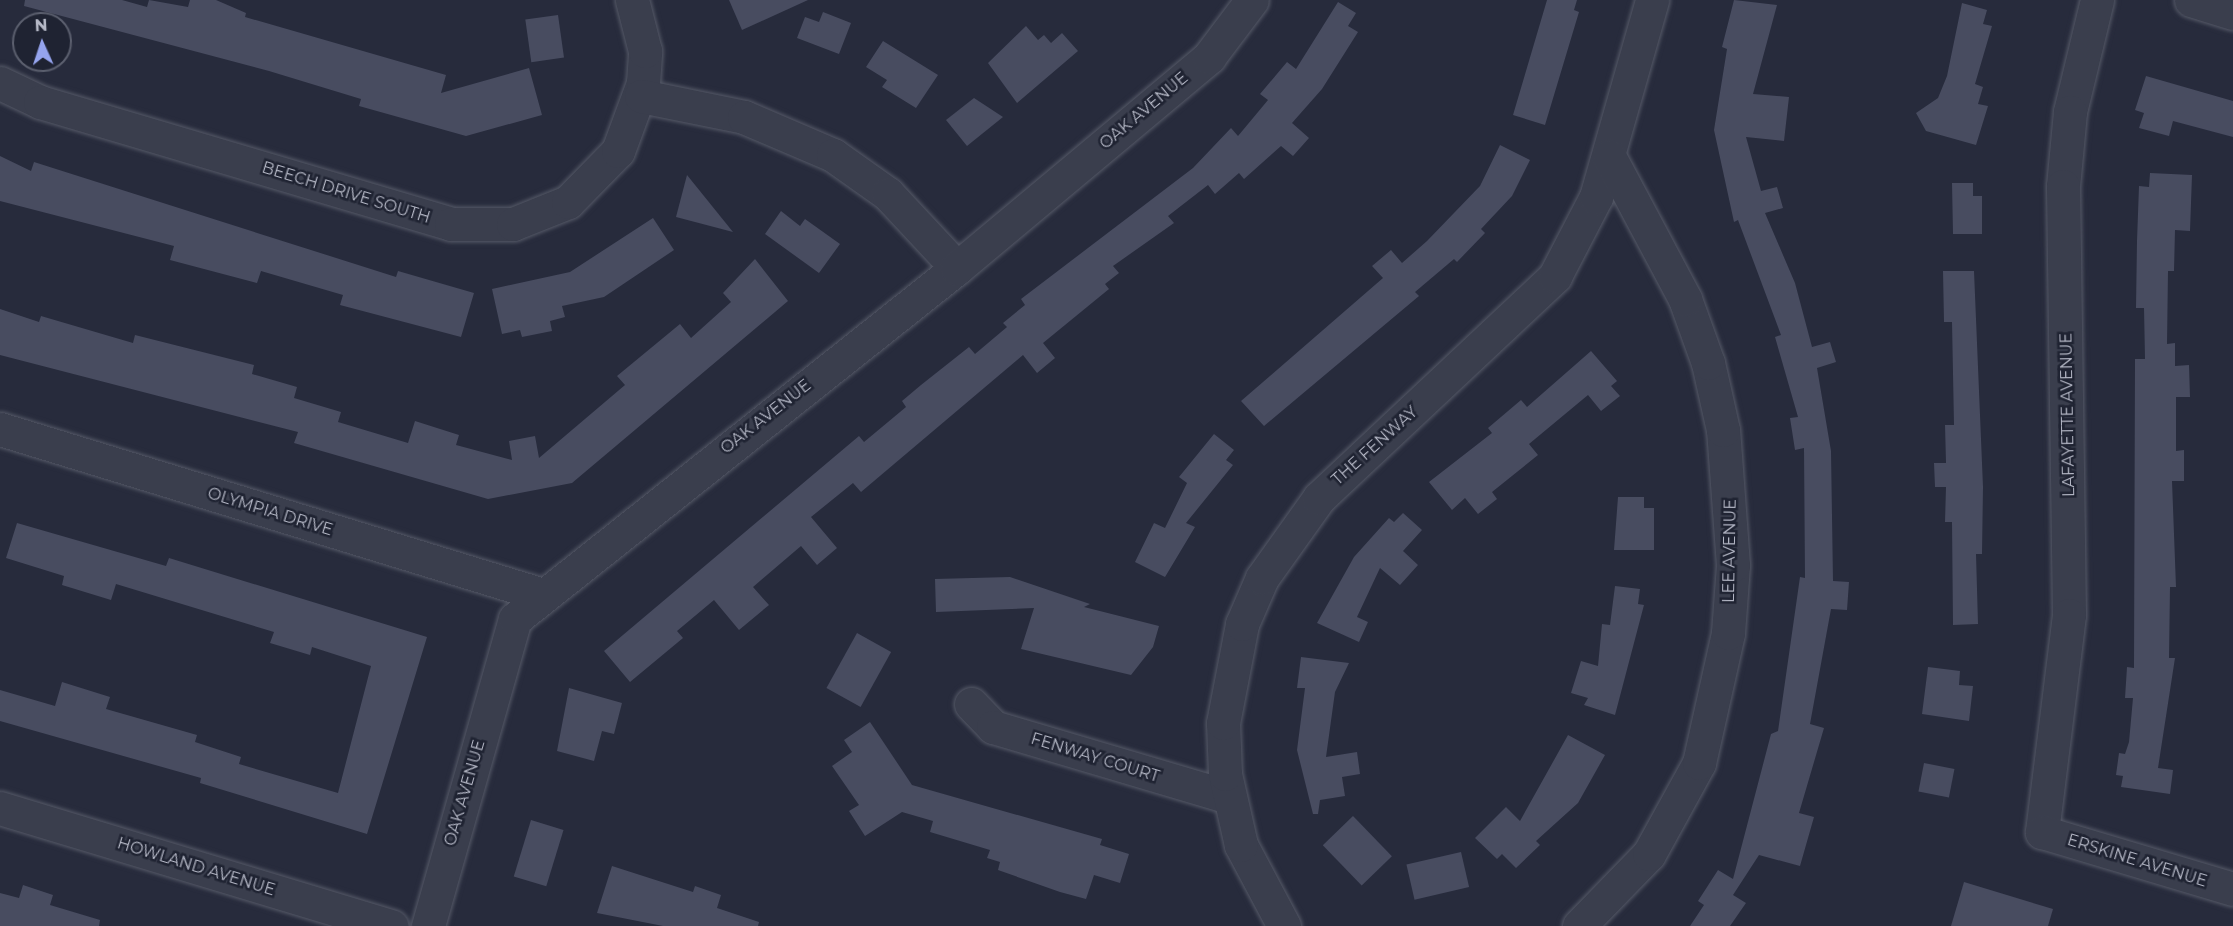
<!DOCTYPE html>
<html>
<head>
<meta charset="utf-8">
<style>
  body { margin:0 }
  #map { position:relative; width:2233px; height:926px; overflow:hidden; background:#272b3c; font-family:Montserrat,sans-serif }
  div>[style] { position:absolute }
  .building>* { inset:0; background:#484c60; transform-origin:0 0 }
  .roads { filter:drop-shadow(0 0 2px #555967) drop-shadow(0 0 2px #555967) }
  .minor>* { height:33px; margin:-16.5px; padding:0 16.5px; transform-origin:16.5px; border-radius:16.5px; background:#3a3e4d }
  span { translate:-50% -50%; white-space:nowrap; text-align:center; line-height:1.15; -webkit-text-stroke:5px #1f2332; paint-order:stroke }
  .street-label { font-size:16px; color:#b6b9c7 }
  .north { position:absolute; left:12px; top:12px; width:60px; height:60px; box-sizing:border-box; background:#1f2332; border:2px solid #5b5f6e; border-radius:50%; rotate:357deg; font-size:16px; font-weight:700; line-height:24px; text-align:center; color:#b6b9c7 }
  .north::after { content:''; display:block; margin:auto; width:21px; height:27px; background:#95a4ee; clip-path:polygon(50% 0,100% 100%,50% 72%,0 100%) }
</style>
</head>
<body>
<div id="map">
  <div class="building">
    <div style="clip-path:polygon(25px 0,122px 0,147px 7px,149px 0,188px 7px,190px 0,216px 0,246px 13px,245px 17px,446px 75px,441px 93px,529px 68px,542px 115px,466px 136px,359px 106px,361px 99px,269px 71px,24px 6px)"></div>
    <div style="clip-path:polygon(729px 0,808px 0,742px 30px)"></div>
    <div style="clip-path:polygon(1547px 0,1577px 0,1574px 10px,1579px 12px,1545px 125px,1513px 115px)"></div>
    <div style="clip-path:polygon(1734px 0,1777px 5px,1753px 94px,1789px 97px,1784px 141px,1746px 137px,1761px 191px,1777px 187px,1783px 208px,1765px 213px,1795px 283px,1812px 347px,1830px 342px,1836px 362px,1817px 368px,1831px 451px,1833px 581px,1849px 582px,1847px 610px,1831px 609px,1810px 724px,1824px 728px,1799px 813px,1814px 817px,1800px 866px,1759px 855px,1733px 895px,1746px 903px,1730px 926px,1690px 926px,1704px 905px,1698px 901px,1718px 870px,1733px 879px,1771px 734px,1778px 731px,1800px 577px,1805px 578px,1804px 448px,1795px 450px,1790px 418px,1798px 417px,1775px 337px,1781px 335px,1738px 220px,1734px 222px,1714px 130px,1727px 49px,1722px 47px)"></div>
    <div style="clip-path:polygon(1338px 2px,1356px 13px,1348px 26px,1358px 32px,1322px 89px,1292px 123px,1309px 138px,1293px 156px,1281px 146px,1244px 179px,1239px 173px,1215px 194px,1208px 185px,1168px 216px,1174px 223px,1113px 266px,1119px 273px,1105px 284px,1109px 289px,1043px 343px,1055px 358px,1037px 373px,1023px 355px,861px 492px,853px 483px,811px 517px,837px 548px,817px 565px,801px 546px,753px 587px,769px 605px,739px 630px,714px 600px,677px 631px,683px 638px,630px 682px,604px 651px,859px 436px,864px 442px,906px 407px,902px 401px,921px 385px,969px 347px,975px 354px,1007px 327px,1003px 323px,1025px 305px,1021px 299px,1193px 168px,1231px 128px,1238px 136px,1268px 100px,1260px 94px,1287px 62px,1296px 69px)"></div>
    <div style="clip-path:polygon(1962px 3px,1987px 10px,1983px 24px,1992px 26px,1975px 84px,1983px 87px,1978px 104px,1988px 106px,1976px 145px,1926px 131px,1916px 113px,1938px 98px,1947px 76px)"></div>
    <div style="clip-path:polygon(823px 12px,851px 23px,839px 54px,797px 38px,805px 17px,819px 22px)"></div>
    <div style="left:558px;top:15px;width:43px;height:33px;rotate:82deg"></div>
    <div style="clip-path:polygon(1026px 26px,1038px 40px,1044px 35px,1051px 43px,1062px 33px,1078px 51px,1017px 103px,988px 63px)"></div>
    <div style="clip-path:polygon(883px 41px,938px 75px,916px 108px,882px 87px,887px 80px,866px 67px)"></div>
    <div style="clip-path:polygon(2146px 76px,2233px 101px,2233px 137px,2173px 121px,2169px 136px,2139px 128px,2144px 113px,2135px 110px)"></div>
    <div style="clip-path:polygon(974px 98px,1003px 117px,967px 146px,946px 120px)"></div>
    <div style="clip-path:polygon(1500px 145px,1530px 160px,1512px 196px,1481px 229px,1485px 233px,1457px 262px,1454px 259px,1415px 292px,1419px 296px,1264px 426px,1241px 401px,1383px 278px,1372px 266px,1391px 250px,1402px 263px,1427px 241px,1480px 186px)"></div>
    <div style="clip-path:polygon(0 156px,31px 171px,34px 162px,396px 277px,398px 271px,474px 293px,461px 337px,340px 305px,343px 295px,261px 271px,257px 283px,170px 260px,174px 246px,0 201px)"></div>
    <div style="clip-path:polygon(2150px 173px,2192px 175px,2190px 231px,2175px 230px,2174px 271px,2168px 271px,2167px 344px,2175px 343px,2175px 366px,2189px 365px,2190px 397px,2176px 397px,2176px 451px,2184px 450px,2184px 481px,2172px 481px,2176px 587px,2170px 587px,2169px 658px,2175px 658px,2158px 768px,2173px 770px,2170px 794px,2121px 787px,2123px 776px,2116px 775px,2119px 753px,2125px 754px,2129px 742px,2133px 698px,2125px 698px,2127px 667px,2134px 668px,2135px 359px,2145px 359px,2144px 308px,2136px 308px,2137px 241px,2139px 186px,2149px 187px)"></div>
    <div style="clip-path:polygon(687px 175px,733px 232px,676px 217px)"></div>
    <div style="clip-path:polygon(1952px 183px,1973px 183px,1973px 196px,1982px 196px,1982px 234px,1953px 234px)"></div>
    <div style="clip-path:polygon(781px 211px,800px 226px,805px 219px,840px 244px,819px 273px,765px 234px)"></div>
    <div style="clip-path:polygon(653px 218px,674px 250px,604px 297px,562px 306px,565px 317px,550px 321px,552px 331px,522px 337px,520px 330px,502px 334px,492px 289px,570px 272px)"></div>
    <div style="clip-path:polygon(755px 259px,788px 301px,572px 483px,488px 499px,294px 443px,298px 432px,0 355px,0 309px,39px 322px,41px 316px,133px 343px,135px 335px,254px 365px,252px 374px,297px 387px,294px 398px,341px 412px,338px 422px,408px 443px,415px 421px,459px 435px,456px 445px,512px 460px,509px 441px,535px 436px,539px 458px,625px 385px,617px 376px,680px 324px,691px 338px,731px 302px,723px 293px)"></div>
    <div style="clip-path:polygon(1943px 271px,1974px 271px,1983px 487px,1982px 554px,1976px 554px,1978px 624px,1953px 625px,1952px 522px,1945px 522px,1946px 487px,1935px 487px,1934px 463px,1946px 463px,1945px 425px,1954px 425px,1952px 322px,1944px 322px)"></div>
    <div style="clip-path:polygon(1591px 351px,1617px 381px,1611px 386px,1620px 396px,1601px 411px,1588px 395px,1529px 444px,1538px 455px,1492px 492px,1497px 499px,1478px 514px,1465px 498px,1452px 510px,1429px 482px,1492px 433px,1488px 428px,1521px 400px,1527px 407px)"></div>
    <div style="clip-path:polygon(1214px 434px,1234px 450px,1226px 460px,1233px 465px,1186px 523px,1195px 527px,1165px 577px,1135px 562px,1154px 523px,1165px 528px,1187px 483px,1179px 477px)"></div>
    <div style="clip-path:polygon(1618px 497px,1644px 497px,1644px 508px,1654px 508px,1654px 550px,1614px 550px)"></div>
    <div style="clip-path:polygon(1403px 513px,1422px 530px,1403px 551px,1418px 565px,1400px 585px,1380px 568px,1357px 617px,1368px 622px,1359px 642px,1317px 623px,1354px 557px,1389px 518px,1394px 522px)"></div>
    <div style="clip-path:polygon(17px 523px,166px 566px,169px 558px,427px 637px,367px 834px,200px 783px,201px 778px,0 721px,0 690px,55px 706px,62px 682px,110px 697px,106px 709px,197px 735px,195px 742px,241px 757px,239px 764px,338px 793px,371px 666px,312px 647px,310px 655px,270px 643px,274px 632px,116px 584px,111px 600px,62px 585px,64px 576px,6px 558px)"></div>
    <div style="clip-path:polygon(1010px 577px,1090px 604px,1084px 607px,1159px 626px,1153px 647px,1131px 675px,1021px 649px,1034px 608px,936px 612px,935px 579px)"></div>
    <div style="clip-path:polygon(1615px 586px,1640px 589px,1638px 604px,1644px 605px,1615px 715px,1584px 705px,1588px 698px,1571px 693px,1581px 661px,1598px 666px,1602px 624px,1610px 625px)"></div>
    <div style="left:857px;top:633px;width:39px;height:63px;rotate:29deg"></div>
    <div style="clip-path:polygon(1301px 657px,1349px 663px,1335px 692px,1326px 757px,1357px 752px,1360px 774px,1342px 777px,1345px 796px,1320px 800px,1318px 814px,1313px 814px,1297px 750px,1305px 688px,1297px 688px)"></div>
    <div style="clip-path:polygon(1928px 667px,1960px 671px,1959px 685px,1973px 686px,1969px 721px,1922px 714px)"></div>
    <div style="clip-path:polygon(569px 688px,622px 703px,614px 734px,602px 731px,594px 761px,557px 751px)"></div>
    <div style="clip-path:polygon(870px 722px,912px 785px,1102px 839px,1100px 845px,1129px 854px,1120px 883px,1094px 875px,1086px 899px,1060px 892px,998px 870px,1000px 862px,987px 858px,990px 850px,930px 832px,933px 821px,902px 812px,865px 836px,849px 811px,859px 805px,832px 766px,852px 752px,844px 740px)"></div>
    <div style="clip-path:polygon(1568px 735px,1605px 755px,1578px 803px,1536px 841px,1540px 845px,1516px 868px,1502px 854px,1497px 859px,1475px 838px,1506px 807px,1520px 821px)"></div>
    <div style="left:1924px;top:763px;width:31px;height:29px;rotate:11deg"></div>
    <div style="left:1353px;top:816px;width:56px;height:42px;rotate:46deg"></div>
    <div style="left:531px;top:820px;width:34px;height:59px;rotate:17deg"></div>
    <div style="left:1461px;top:852px;width:36px;height:56px;rotate:77deg"></div>
    <div style="clip-path:polygon(612px 866px,693px 892px,695px 886px,721px 895px,717px 908px,759px 922px,758px 926px,663px 926px,597px 913px)"></div>
    <div style="clip-path:polygon(1964px 882px,2053px 909px,2048px 926px,1951px 926px)"></div>
    <div style="clip-path:polygon(23px 885px,53px 895px,50px 905px,100px 920px,99px 926px,0 926px,0 893px,19px 898px)"></div>
  </div>
  <div class="roads">
    <div class="minor">
      <div style="left:2097px;top:0;width:115px;rotate:103.6deg"></div>
      <div style="left:2070px;top:112px;width:74px;rotate:95.4deg"></div>
      <div style="left:2063px;top:186px;width:429px;rotate:89.2deg"></div>
      <div style="left:2069px;top:615px;width:219px;rotate:97.1deg"></div>
      <div style="left:2042px;top:832px;width:199px;rotate:16.6deg"></div>
      <div style="left:2191px;top:0;width:44px;rotate:17.2deg"></div>
      <div style="left:0;top:83px;width:44px;rotate:25.4deg"></div>
      <div style="left:40px;top:102px;width:429px;rotate:16.5deg"></div>
      <div style="left:451px;top:224px;width:62px"></div>
      <div style="left:513px;top:224px;width:59px;rotate:-21.8deg"></div>
      <div style="left:568px;top:202px;width:71px;rotate:-45.6deg"></div>
      <div style="left:618px;top:151px;width:72px;rotate:-69.8deg"></div>
      <div style="left:643px;top:83px;width:32px;rotate:-86deg"></div>
      <div style="left:645px;top:51px;width:53px;rotate:-104.3deg"></div>
      <div style="left:641px;top:96px;width:105px;rotate:11.5deg"></div>
      <div style="left:744px;top:117px;width:97px;rotate:23.1deg"></div>
      <div style="left:833px;top:155px;width:67px;rotate:35.3deg"></div>
      <div style="left:888px;top:194px;width:101px;rotate:47deg"></div>
      <div style="left:0;top:429px;width:565px;rotate:16.99deg"></div>
      <div style="left:971px;top:704px;width:32px;rotate:46deg"></div>
      <div style="left:993px;top:727px;width:246px;rotate:16.5deg"></div>
      <div style="left:0;top:808px;width:409px;rotate:16.8deg"></div>
      <div style="left:428px;top:926px;width:319px;rotate:-74.2deg"></div>
      <div style="left:515px;top:619px;width:564px;rotate:-38.45deg"></div>
      <div style="left:957px;top:268px;width:329px;rotate:-39.9deg"></div>
      <div style="left:1209px;top:57px;width:71px;rotate:-53deg"></div>
      <div style="left:1284px;top:926px;width:92px;rotate:-118deg"></div>
      <div style="left:1241px;top:845px;width:73px;rotate:-102.7deg"></div>
      <div style="left:1225px;top:774px;width:51px;rotate:-92.2deg"></div>
      <div style="left:1223px;top:723px;width:101px;rotate:-79.1deg"></div>
      <div style="left:1242px;top:624px;width:50px;rotate:-66.5deg"></div>
      <div style="left:1262px;top:578px;width:98px;rotate:-54.5deg"></div>
      <div style="left:1319px;top:498px;width:324px;rotate:-43.2deg"></div>
      <div style="left:1555px;top:276px;width:89px;rotate:-62.6deg"></div>
      <div style="left:1596px;top:197px;width:205px;rotate:-74.1deg"></div>
      <div style="left:1579px;top:926px;width:100px;rotate:-45.8deg"></div>
      <div style="left:1649px;top:854px;width:104px;rotate:-61.2deg"></div>
      <div style="left:1699px;top:763px;width:133px;rotate:-77.4deg"></div>
      <div style="left:1728px;top:633px;width:68px;rotate:-85.8deg"></div>
      <div style="left:1733px;top:565px;width:135px;rotate:-94.2deg"></div>
      <div style="left:1723px;top:430px;width:69px;rotate:-102.6deg"></div>
      <div style="left:1708px;top:363px;width:68px;rotate:-109.8deg"></div>
      <div style="left:1685px;top:299px;width:162px;rotate:-118deg"></div>
    </div>
  </div>
  <div class="street-label">
    <span style="left:1144px;top:111px;rotate:-40deg">OAK AVENUE</span>
    <span style="left:346px;top:193px;rotate:17deg">BEECH DRIVE SOUTH</span>
    <span style="left:2068px;top:415px;rotate:-91deg">LAFAYETTE AVENUE</span>
    <span style="left:766px;top:417px;rotate:-38deg">OAK AVENUE</span>
    <span style="left:1375px;top:446px;rotate:-42deg">THE FENWAY</span>
    <span style="left:270px;top:512px;rotate:17deg">OLYMPIA DRIVE</span>
    <span style="left:1730px;top:551px;rotate:-89deg">LEE AVENUE</span>
    <span style="left:1095px;top:758px;rotate:17deg">FENWAY COURT</span>
    <span style="left:465px;top:793px;rotate:-74deg">OAK AVENUE</span>
    <span style="left:2137px;top:861px;rotate:17deg">ERSKINE AVENUE</span>
    <span style="left:196px;top:867px;rotate:17deg">HOWLAND AVENUE</span>
  </div>
  <div class="north">N</div>
</div>
</body>
</html>
